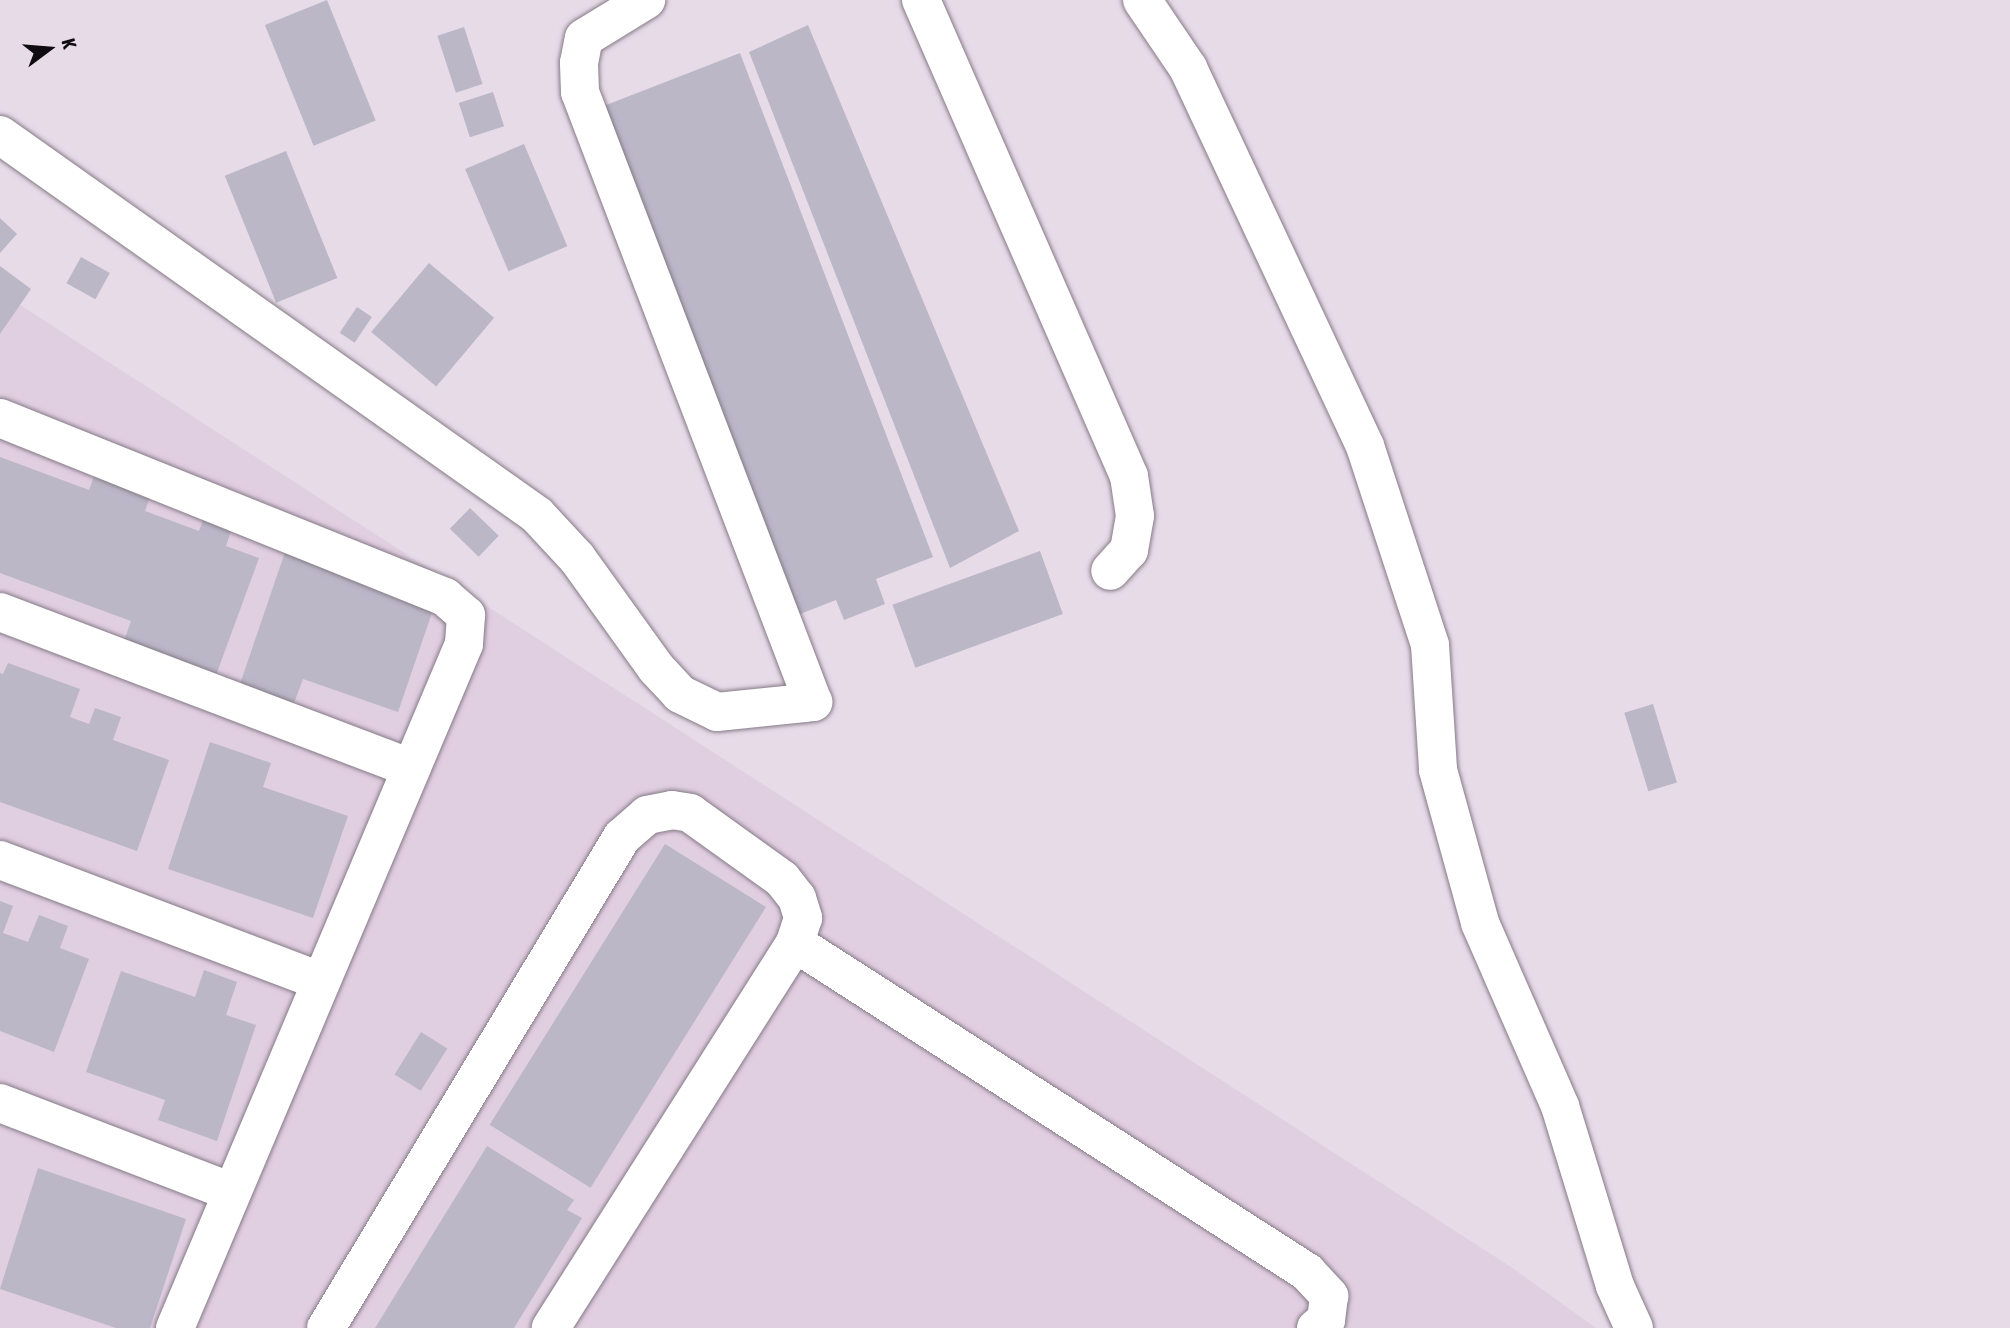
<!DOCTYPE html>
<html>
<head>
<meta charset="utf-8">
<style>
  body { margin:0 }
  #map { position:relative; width:2010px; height:1328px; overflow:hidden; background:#e7dbe8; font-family:"Asap Condensed",sans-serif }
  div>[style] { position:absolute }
  .built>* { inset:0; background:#e0cee1 }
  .building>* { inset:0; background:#bbb7c7; transform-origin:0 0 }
  .roads { filter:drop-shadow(0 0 2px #857a86) drop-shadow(0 0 2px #857a86) }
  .minor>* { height:38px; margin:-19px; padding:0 19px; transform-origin:19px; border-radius:19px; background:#fff }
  span { translate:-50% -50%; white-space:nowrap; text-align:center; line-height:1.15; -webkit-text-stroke:7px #e7dbe8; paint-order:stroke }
  .north { position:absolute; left:14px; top:14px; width:70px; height:70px; -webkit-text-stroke:5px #e7dbe8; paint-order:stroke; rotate:74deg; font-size:19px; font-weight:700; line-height:28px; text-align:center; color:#0f0b10 }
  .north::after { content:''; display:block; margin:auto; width:24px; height:32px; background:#0f0b10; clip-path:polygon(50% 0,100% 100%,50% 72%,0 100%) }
</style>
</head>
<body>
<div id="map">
  <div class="built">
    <div style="clip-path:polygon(0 292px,1511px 1267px,1596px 1328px,0 1328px)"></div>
  </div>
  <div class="building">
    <div style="left:327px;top:0;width:130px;height:67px;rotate:68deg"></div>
    <div style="clip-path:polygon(808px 25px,1019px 531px,950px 568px,749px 52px)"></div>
    <div style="left:464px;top:27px;width:60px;height:28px;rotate:72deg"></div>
    <div style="clip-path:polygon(740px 53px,933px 557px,876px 579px,885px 604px,844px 620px,836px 600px,795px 616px,601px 107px)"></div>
    <div style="left:493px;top:92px;width:36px;height:36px;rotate:72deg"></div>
    <div style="left:524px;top:144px;width:111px;height:64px;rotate:67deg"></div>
    <div style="left:286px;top:151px;width:137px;height:66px;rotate:68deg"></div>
    <div style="clip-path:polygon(0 218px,17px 234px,0 253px)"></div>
    <div style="left:81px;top:257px;width:33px;height:30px;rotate:29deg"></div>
    <div style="left:429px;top:263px;width:85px;height:90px;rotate:40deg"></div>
    <div style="clip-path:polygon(0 266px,31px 289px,0 334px)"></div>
    <div style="left:357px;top:307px;width:18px;height:31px;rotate:34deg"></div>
    <div style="clip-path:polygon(0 457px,89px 490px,96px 471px,152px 491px,145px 511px,199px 531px,206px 512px,234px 522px,226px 546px,259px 558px,215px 678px,123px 644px,131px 621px,0 573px)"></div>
    <div style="left:470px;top:508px;width:40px;height:29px;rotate:44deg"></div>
    <div style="left:1040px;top:551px;width:67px;height:157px;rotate:70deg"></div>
    <div style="clip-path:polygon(285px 552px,435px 604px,398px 712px,303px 679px,293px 706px,239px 687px)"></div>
    <div style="clip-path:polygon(8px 663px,80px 689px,70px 717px,89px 724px,95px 708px,121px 717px,113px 740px,169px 760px,137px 851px,0 802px,0 673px,3px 674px)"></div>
    <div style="left:1653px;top:704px;width:82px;height:30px;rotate:73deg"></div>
    <div style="clip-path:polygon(210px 742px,271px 763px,263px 787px,348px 816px,313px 918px,168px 869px)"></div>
    <div style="left:665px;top:844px;width:119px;height:331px;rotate:32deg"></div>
    <div style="clip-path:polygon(0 901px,13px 906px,3px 933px,28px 942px,39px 915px,68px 926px,60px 948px,89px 959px,54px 1052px,0 1031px)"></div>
    <div style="clip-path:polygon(204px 970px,237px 982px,226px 1015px,256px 1025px,217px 1141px,158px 1120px,165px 1100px,86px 1072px,121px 971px,195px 997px)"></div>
    <div style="left:421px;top:1032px;width:31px;height:50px;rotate:32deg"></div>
    <div style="clip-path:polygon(487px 1146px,574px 1200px,567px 1210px,582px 1218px,514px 1328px,375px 1328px)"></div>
    <div style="clip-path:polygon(38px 1168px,186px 1219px,150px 1328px,116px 1328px,0 1289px)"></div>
  </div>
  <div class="roads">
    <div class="minor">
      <div style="left:921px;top:0;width:519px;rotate:66.4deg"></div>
      <div style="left:1129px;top:476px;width:40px;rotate:81.5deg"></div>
      <div style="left:1135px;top:516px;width:35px;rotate:100deg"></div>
      <div style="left:1129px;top:550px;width:28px;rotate:132deg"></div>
      <div style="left:1142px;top:0;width:82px;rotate:55.9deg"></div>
      <div style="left:1188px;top:68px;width:417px;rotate:64.9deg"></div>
      <div style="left:1365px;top:446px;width:209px;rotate:71.9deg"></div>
      <div style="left:1430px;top:645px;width:125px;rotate:86.3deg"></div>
      <div style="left:1438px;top:770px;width:159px;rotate:74.6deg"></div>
      <div style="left:1480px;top:923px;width:200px;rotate:66.4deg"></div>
      <div style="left:1560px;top:1106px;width:188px;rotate:73deg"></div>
      <div style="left:1615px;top:1286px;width:46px;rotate:65.7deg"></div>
      <div style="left:0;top:135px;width:658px;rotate:35.28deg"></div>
      <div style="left:537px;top:515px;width:59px;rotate:47.1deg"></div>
      <div style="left:577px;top:558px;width:135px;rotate:54.3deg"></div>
      <div style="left:656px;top:668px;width:35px;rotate:47deg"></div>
      <div style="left:680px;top:694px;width:41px;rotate:25.9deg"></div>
      <div style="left:717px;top:712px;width:97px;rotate:-5.9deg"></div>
      <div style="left:813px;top:702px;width:653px;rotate:-110.91deg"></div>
      <div style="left:580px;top:92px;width:29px;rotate:-92deg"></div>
      <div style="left:579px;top:63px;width:25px;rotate:-79deg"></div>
      <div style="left:584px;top:38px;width:73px;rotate:-31.5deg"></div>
      <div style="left:0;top:418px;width:480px;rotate:21.9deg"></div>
      <div style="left:445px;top:597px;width:28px;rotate:41deg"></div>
      <div style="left:466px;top:615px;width:29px;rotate:94deg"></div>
      <div style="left:464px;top:644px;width:743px;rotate:112.9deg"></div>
      <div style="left:0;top:612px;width:440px;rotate:20.8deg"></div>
      <div style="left:0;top:860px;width:343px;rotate:20.7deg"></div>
      <div style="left:795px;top:943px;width:609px;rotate:32.72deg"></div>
      <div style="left:1307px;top:1272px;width:33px;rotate:47deg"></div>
      <div style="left:1329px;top:1296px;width:24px;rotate:97deg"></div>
      <div style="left:1326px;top:1320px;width:13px;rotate:141deg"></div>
      <div style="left:0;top:1103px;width:248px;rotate:21deg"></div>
      <div style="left:326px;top:1328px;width:573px;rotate:-58.92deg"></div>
      <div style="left:622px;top:837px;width:33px;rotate:-41deg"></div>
      <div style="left:647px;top:815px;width:25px;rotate:-11deg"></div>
      <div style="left:672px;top:810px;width:18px;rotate:9deg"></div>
      <div style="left:690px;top:813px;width:113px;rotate:35.7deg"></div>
      <div style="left:782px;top:879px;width:24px;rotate:52deg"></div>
      <div style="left:797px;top:898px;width:21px;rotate:73deg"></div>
      <div style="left:803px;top:918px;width:26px;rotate:108deg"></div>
      <div style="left:795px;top:943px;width:456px;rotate:122.4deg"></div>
    </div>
  </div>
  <div class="north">K</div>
</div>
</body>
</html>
